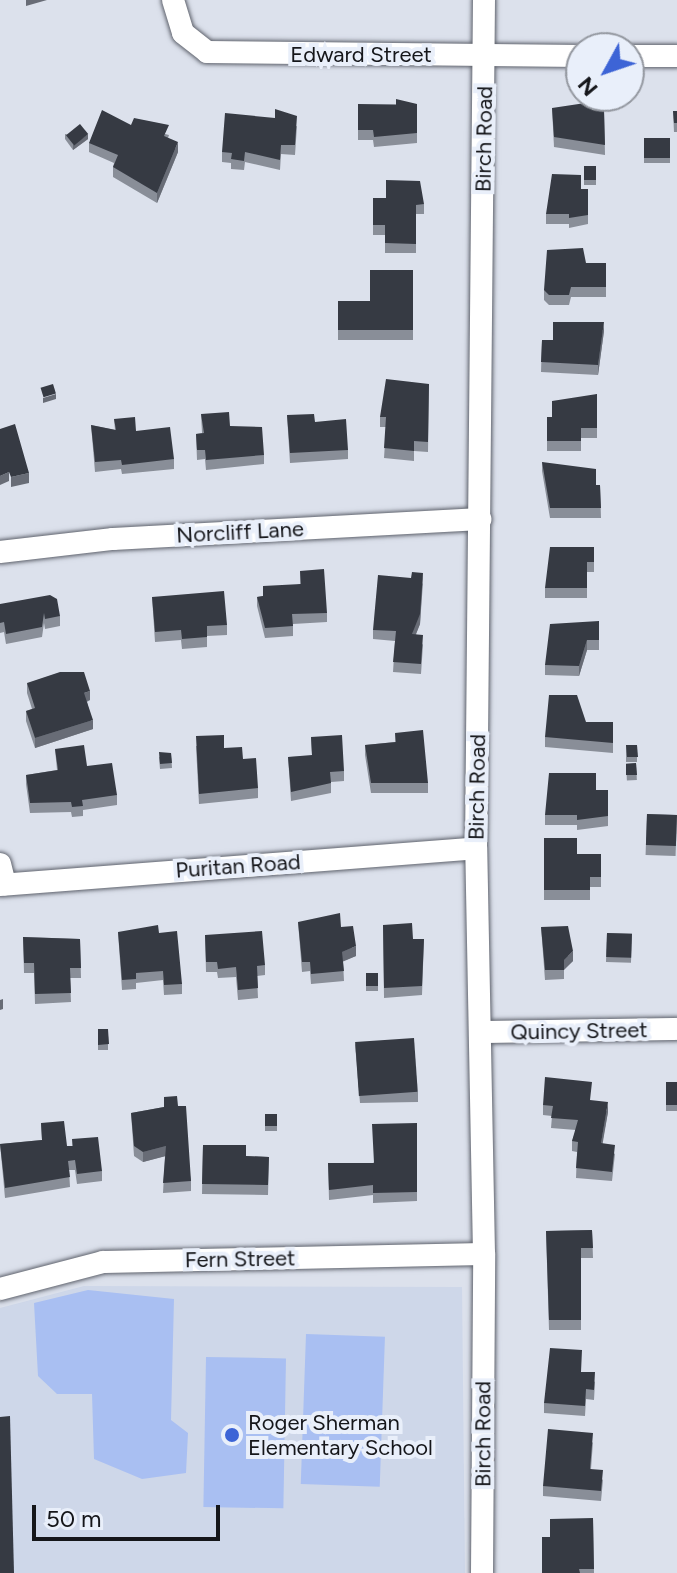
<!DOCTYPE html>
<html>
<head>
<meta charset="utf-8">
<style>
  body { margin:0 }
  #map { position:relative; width:677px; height:1573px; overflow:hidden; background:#dce1ec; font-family:Figtree,sans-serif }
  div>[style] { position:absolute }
  .built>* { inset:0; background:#ced7e9 }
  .green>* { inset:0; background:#a9bff2; transform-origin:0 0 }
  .roads { filter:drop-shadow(0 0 2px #5f636d) drop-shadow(0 0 2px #5f636d) }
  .street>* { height:22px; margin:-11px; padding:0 11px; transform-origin:11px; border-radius:11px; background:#fff }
  .wall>* { inset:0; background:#898e98; transform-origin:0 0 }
  .shaded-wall>* { inset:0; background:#686c76 }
  .building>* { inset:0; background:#363a43; transform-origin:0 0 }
  .dots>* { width:22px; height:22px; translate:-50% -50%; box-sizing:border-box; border:4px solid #e9effa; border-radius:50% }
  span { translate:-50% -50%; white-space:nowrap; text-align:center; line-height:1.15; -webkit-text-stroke:8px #e9effa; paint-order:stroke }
  .street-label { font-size:22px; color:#15161a }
  .poi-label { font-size:22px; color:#15161a }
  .left { translate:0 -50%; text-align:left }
  .north { position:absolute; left:565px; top:32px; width:80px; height:80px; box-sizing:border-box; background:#e9effa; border:2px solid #9498a0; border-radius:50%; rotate:230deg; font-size:22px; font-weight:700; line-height:32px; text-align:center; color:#15161a }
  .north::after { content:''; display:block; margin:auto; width:28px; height:36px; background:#3d64d6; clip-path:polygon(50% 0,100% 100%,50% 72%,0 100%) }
  .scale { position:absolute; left:32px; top:1505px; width:188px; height:36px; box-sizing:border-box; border:4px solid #15161a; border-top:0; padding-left:10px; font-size:24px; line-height:28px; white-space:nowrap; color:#15161a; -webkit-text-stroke:6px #e9effa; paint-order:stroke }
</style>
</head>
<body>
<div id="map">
  <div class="built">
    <div style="clip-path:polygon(84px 1286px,462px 1287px,465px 1573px,0 1573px,0 1308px)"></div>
  </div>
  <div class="green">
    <div style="clip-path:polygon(88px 1290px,174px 1299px,171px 1420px,188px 1433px,186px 1473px,142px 1479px,94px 1459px,92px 1394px,57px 1394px,38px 1376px,34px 1303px)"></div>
    <div style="left:306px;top:1334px;width:79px;height:150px;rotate:2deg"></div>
    <div style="left:206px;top:1357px;width:80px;height:150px;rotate:1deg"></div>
  </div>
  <div class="roads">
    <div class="street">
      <div style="left:173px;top:0;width:34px;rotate:73deg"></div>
      <div style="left:183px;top:33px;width:31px;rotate:38deg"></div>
      <div style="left:207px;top:52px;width:374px;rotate:0.6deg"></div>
      <div style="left:629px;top:56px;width:48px"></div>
      <div style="left:0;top:552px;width:114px;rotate:-6.6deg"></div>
      <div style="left:113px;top:539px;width:368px;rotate:-3.1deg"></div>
      <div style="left:0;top:864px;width:21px;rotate:76deg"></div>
      <div style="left:0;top:885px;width:477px;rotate:-4.4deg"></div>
      <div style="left:481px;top:1032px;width:196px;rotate:-0.9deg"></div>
      <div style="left:0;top:1289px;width:106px;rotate:-14.7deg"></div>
      <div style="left:103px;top:1262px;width:381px;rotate:-1.2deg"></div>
      <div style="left:482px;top:1573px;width:319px;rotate:-89.6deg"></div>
      <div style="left:484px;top:1254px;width:406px;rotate:-91.1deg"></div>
      <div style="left:476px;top:848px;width:848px;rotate:-89.46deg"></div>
    </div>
  </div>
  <div class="wall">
    <div style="clip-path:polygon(358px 104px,417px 104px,417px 143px,374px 147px,373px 140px,358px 140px)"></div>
    <div style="clip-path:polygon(552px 108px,604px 110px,605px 155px,554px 147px)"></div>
    <div style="clip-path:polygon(673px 111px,677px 111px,677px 132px,674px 132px)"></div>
    <div style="clip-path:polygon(131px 125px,169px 135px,168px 138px,178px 152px,157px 203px,113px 177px,113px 167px,114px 163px,89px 152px,89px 143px)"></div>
    <div style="clip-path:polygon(297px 126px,295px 155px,281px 154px,280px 170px,245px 162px,244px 170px,231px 169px,231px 163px,222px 162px,222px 152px)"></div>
    <div style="clip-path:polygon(65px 134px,88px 139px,73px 150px,65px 139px)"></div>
    <div style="left:670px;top:138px;width:25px;height:26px;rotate:90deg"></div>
    <div style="left:584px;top:166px;width:12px;height:19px"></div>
    <div style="clip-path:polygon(581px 189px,588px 189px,588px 224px,569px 228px,569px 224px,546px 224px,546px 214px)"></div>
    <div style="clip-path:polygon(373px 198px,424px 204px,424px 214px,416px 214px,416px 253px,385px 253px,385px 235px,373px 235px)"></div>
    <div style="clip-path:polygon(586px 263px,606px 263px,606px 297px,571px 297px,569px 305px,549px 305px,544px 300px,544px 290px)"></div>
    <div style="clip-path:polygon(413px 270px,413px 340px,338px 340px,338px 301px,370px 301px)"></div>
    <div style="clip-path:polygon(604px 331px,598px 375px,541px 372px,542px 340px,553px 340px)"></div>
    <div style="clip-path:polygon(429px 384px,428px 452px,414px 451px,414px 461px,384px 458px,386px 427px,380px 427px,380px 417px)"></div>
    <div style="clip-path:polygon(597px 394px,597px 438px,581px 438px,581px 451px,547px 451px,547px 417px,552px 417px)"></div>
    <div style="clip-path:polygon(201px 414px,230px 426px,264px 455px,264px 464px,206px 470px,205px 459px,197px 460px,196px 434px,202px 433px)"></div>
    <div style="clip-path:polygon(287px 415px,315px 422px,348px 450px,348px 459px,290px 463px)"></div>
    <div style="clip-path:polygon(114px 419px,136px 431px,174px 459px,174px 469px,122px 474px,121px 469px,95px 472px,91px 425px,115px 430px)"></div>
    <div style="clip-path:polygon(542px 462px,596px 485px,600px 485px,601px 518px,550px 518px,542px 471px)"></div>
    <div style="clip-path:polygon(594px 547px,594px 572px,587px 572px,587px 598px,545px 598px,545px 588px)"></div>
    <div style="clip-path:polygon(300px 571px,327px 613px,327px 622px,293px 624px,293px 636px,265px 638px,257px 606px,257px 597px,263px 596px,300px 584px)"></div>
    <div style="clip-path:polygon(423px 583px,420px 624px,416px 634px,423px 645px,421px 674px,393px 672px,395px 641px,373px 639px,373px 630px)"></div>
    <div style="clip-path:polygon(152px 597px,227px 625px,227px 635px,207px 636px,207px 647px,182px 649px,181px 640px,155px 642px)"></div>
    <div style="clip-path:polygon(0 604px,60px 616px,60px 626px,45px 629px,44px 623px,42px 637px,6px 644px,4px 632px,0 633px)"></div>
    <div style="clip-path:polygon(599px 621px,599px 650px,587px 650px,579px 676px,545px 675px,545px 665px)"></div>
    <div style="clip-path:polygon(27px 683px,90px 700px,87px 702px,93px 729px,35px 748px,26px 721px,26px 711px,32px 709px,27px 693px)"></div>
    <div style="clip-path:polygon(586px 722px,613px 722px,613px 753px,545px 747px,545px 737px)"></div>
    <div style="clip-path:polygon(395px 733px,428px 783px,428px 793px,371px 793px,365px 755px,365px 745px,395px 742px)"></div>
    <div style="clip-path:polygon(311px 737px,344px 771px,344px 781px,331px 782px,331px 793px,291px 801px,288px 757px,312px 756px)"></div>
    <div style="left:626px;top:745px;width:11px;height:17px"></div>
    <div style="clip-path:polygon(196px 746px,224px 748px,243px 759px,258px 788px,258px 798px,199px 804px)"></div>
    <div style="clip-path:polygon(55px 749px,87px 766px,117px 795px,117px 805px,83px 810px,83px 816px,72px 817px,71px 812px,30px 813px,26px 784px,26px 775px,57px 770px)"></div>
    <div style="clip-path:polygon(171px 753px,172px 768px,160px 769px,159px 757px)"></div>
    <div style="left:636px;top:763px;width:17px;height:10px;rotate:87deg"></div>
    <div style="clip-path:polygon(596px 790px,608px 790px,608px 826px,577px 830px,577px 825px,545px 825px,545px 815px)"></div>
    <div style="left:647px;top:814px;width:30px;height:41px;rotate:2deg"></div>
    <div style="clip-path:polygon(544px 838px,577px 854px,601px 854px,601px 887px,590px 887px,590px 900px,544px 900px)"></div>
    <div style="clip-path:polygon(298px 922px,341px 927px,356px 956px,343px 961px,344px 981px,311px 984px,310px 971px,302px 972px)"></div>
    <div style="clip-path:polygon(383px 925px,413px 939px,424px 939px,422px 995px,384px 998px)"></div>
    <div style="clip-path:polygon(541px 927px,573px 961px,564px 969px,564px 979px,545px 980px)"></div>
    <div style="clip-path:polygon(118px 932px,159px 933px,182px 984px,182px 994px,164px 995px,163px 980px,136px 983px,136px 989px,122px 990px)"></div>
    <div style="left:607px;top:933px;width:25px;height:29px;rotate:2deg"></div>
    <div style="clip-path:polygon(205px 935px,265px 965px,265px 975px,257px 976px,258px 998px,238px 1000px,236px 977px,218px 978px,217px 972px,206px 972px)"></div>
    <div style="clip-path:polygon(23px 937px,80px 939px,81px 978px,70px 978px,71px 1002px,35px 1004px,34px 973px,24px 973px)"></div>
    <div style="left:366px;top:973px;width:12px;height:18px"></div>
    <div style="left:98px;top:1029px;width:10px;height:21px"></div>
    <div style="clip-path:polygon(355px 1044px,418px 1092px,418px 1102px,360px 1103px)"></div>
    <div style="left:666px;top:1082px;width:11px;height:29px"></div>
    <div style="clip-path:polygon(164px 1097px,178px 1106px,191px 1181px,191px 1191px,163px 1193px,165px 1156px,143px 1162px,134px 1156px,131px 1113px,164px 1107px)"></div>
    <div style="clip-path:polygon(591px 1101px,608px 1112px,602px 1144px,615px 1154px,612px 1181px,576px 1178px,577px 1152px,572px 1151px,572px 1141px,576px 1130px,551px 1128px,552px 1116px,543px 1115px,543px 1105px)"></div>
    <div style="left:265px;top:1114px;width:12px;height:17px"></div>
    <div style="clip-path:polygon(41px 1123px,67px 1146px,72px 1146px,72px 1139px,102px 1171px,102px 1181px,77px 1184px,75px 1170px,69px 1170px,70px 1187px,5px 1198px,0 1144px,42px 1140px)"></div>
    <div style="clip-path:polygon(417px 1123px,417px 1201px,373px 1203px,373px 1195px,329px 1200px,328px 1163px,373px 1163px)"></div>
    <div style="clip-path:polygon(203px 1145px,246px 1156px,269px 1157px,268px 1195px,202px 1194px)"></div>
    <div style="clip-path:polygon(592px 1230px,593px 1258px,581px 1258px,581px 1330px,549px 1330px,546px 1231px)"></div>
    <div style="clip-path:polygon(582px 1372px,595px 1382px,594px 1400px,586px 1399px,585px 1416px,544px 1413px,544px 1403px)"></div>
    <div style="clip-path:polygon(593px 1442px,591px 1469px,603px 1480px,601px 1501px,543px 1496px,543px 1486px)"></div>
    <div style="clip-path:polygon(593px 1518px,594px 1573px,542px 1573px,550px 1537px)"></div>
  </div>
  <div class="shaded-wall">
    <div style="clip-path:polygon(26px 0,47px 0,26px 6px)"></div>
    <div style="clip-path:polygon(88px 134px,88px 139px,73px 150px,73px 145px)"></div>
    <div style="clip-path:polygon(178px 142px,178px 152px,157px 203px,157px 193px)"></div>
    <div style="clip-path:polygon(604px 322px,604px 331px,598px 375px,598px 365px)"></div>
    <div style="clip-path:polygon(56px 394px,56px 399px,43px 403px,43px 398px)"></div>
    <div style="clip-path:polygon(9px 472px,9px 481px,0 485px,0 476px)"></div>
    <div style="clip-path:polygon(29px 473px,29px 483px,11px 487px,11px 477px)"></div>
    <div style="clip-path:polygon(423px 573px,420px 624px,412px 644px,412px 634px)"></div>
    <div style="clip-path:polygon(587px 640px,587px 650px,579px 676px,579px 666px)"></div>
    <div style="clip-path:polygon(90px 691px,90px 700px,84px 702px,84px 693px)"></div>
    <div style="clip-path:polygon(93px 720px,93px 729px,35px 748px,35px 738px)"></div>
    <div style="clip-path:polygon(356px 946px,356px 956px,342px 962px,342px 952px)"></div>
    <div style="clip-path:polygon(573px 951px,573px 961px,564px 970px,564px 960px)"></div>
    <div style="clip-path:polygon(3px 999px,3px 1009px,0 1010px,0 1000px)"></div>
    <div style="clip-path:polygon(608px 1102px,608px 1112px,601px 1153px,601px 1143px)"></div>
    <div style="clip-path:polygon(166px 1146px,166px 1156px,143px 1162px,143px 1152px)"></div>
  </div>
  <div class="building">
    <div style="clip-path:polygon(396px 99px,417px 104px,417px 133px,374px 137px,373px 130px,358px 130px,358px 104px,396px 105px)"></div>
    <div style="clip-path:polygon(592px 102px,592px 110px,604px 110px,605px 145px,554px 137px,552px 108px)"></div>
    <div style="clip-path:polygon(275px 109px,297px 116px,295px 145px,281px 145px,280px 160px,245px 152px,244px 161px,231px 159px,232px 153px,222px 152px,225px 113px,275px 118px)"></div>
    <div style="clip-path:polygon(102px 110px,131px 125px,134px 118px,169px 125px,164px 136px,178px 142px,157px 193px,113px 167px,118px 155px,89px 143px)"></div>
    <div style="clip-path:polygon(673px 111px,677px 111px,677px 123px,674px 123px)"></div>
    <div style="left:80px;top:124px;width:13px;height:18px;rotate:51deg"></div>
    <div style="left:670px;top:138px;width:20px;height:26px;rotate:90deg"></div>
    <div style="left:584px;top:166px;width:12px;height:14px"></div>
    <div style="clip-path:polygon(552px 174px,581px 175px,581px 189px,588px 189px,588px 215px,569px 218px,569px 214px,546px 214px)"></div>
    <div style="clip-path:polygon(386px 180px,420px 181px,424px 204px,416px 205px,416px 244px,385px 243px,385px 225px,373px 225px,373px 198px,386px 198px)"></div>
    <div style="clip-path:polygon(583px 248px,586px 263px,606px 263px,606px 287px,571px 287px,569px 295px,549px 295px,544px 290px,547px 250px)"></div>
    <div style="clip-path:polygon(370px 270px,413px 270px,413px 330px,338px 330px,338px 301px,370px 301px)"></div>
    <div style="clip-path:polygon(553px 322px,604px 322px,598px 365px,541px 362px,542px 340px,553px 340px)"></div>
    <div style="clip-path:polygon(386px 379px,429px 384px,428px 442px,414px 441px,414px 451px,384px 448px,386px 417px,380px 417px)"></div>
    <div style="left:53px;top:384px;width:10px;height:13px;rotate:73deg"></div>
    <div style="clip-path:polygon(597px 394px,597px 428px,581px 428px,581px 441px,547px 441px,547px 417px,552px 417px,552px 401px)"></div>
    <div style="clip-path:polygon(229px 412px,230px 426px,262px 427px,264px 455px,206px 460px,205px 450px,197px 450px,196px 434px,204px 433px,201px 414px)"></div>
    <div style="clip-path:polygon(314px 414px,315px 422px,346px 419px,348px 450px,290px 453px,287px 415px)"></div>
    <div style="clip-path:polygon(135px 417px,136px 431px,170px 427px,174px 459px,122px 465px,121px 460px,95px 462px,91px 425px,116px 430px,114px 419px)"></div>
    <div style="clip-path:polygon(15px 424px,29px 473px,11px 477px,9px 472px,0 476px,0 429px)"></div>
    <div style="clip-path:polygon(542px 462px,596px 469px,596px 485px,600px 485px,601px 508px,550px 508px)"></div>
    <div style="clip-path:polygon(550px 547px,594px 547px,594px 562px,587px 562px,587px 588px,545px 588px)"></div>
    <div style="clip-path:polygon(324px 569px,327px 613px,292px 614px,293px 626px,265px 628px,257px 597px,263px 596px,263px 586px,301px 584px,300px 571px)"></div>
    <div style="clip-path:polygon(412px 572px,423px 573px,420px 614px,412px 634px,423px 635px,421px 664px,393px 662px,396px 631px,373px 630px,378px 575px,411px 578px)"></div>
    <div style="clip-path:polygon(224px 591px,227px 625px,207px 626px,207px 637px,182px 639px,181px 630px,155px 632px,152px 597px)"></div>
    <div style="clip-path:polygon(50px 595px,57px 599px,60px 616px,45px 619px,44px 613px,42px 627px,6px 634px,4px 622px,0 623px,0 604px)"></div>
    <div style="clip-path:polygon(599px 621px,599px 640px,587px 640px,579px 666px,545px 665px,550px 624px)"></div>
    <div style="clip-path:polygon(60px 672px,84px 672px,90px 691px,84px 693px,93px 720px,35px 738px,26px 711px,35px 708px,27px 683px)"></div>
    <div style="clip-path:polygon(549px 695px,577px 695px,586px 722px,613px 722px,613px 743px,545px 737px)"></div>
    <div style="clip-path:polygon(423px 730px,428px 783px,371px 783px,365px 745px,396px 742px,395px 733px)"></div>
    <div style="clip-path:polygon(224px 735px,224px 748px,242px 747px,243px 759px,256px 758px,258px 788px,199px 794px,196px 736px)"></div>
    <div style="clip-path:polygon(342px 735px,344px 771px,330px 772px,331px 783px,291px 792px,288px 757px,312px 755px,311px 737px)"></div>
    <div style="clip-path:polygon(84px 745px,87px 766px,112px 763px,117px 795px,82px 800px,83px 806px,72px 807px,71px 802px,30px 803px,26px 775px,58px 770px,55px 749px)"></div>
    <div style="clip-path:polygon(626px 745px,637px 745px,638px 757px,627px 757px)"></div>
    <div style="clip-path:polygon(159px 752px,171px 753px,172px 763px,160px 764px)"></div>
    <div style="clip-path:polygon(636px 763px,637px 775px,626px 775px,626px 764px)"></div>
    <div style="clip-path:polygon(549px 773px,596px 773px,596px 790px,608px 790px,608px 816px,577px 820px,577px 815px,545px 815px)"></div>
    <div style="left:647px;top:814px;width:30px;height:31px;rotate:2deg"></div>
    <div style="clip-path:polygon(544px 838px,577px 838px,577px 854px,601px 854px,601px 877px,590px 877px,590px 890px,544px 890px)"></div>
    <div style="clip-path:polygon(340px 913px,341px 927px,353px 926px,356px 946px,342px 952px,344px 971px,311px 974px,310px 962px,302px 962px,298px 922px)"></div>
    <div style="clip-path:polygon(412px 923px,413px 939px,424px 939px,422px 986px,384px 988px,383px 925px)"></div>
    <div style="clip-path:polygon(158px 925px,159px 933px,177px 931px,182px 984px,164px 985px,163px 971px,136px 973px,136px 979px,122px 980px,118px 932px)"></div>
    <div style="clip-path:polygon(568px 926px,573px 951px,564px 960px,564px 970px,545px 970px,541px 927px)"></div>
    <div style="clip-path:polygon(262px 931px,265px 965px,257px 966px,258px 988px,238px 990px,236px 967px,218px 969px,217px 962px,206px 962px,205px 935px)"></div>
    <div style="left:607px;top:933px;width:25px;height:24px;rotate:2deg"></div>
    <div style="clip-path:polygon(23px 937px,80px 939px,81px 968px,70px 968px,71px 993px,35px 994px,34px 963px,24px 963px)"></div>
    <div style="left:366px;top:973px;width:12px;height:13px"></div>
    <div style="clip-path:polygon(98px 1029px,108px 1029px,109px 1044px,98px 1045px)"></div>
    <div style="left:414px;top:1038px;width:54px;height:59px;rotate:86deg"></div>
    <div style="clip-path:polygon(545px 1077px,592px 1082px,590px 1100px,608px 1102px,601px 1143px,615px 1145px,612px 1172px,576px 1168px,578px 1142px,572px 1141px,578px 1120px,551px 1118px,553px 1106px,543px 1105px)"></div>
    <div style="left:666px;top:1082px;width:11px;height:23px"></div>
    <div style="clip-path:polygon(177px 1096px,178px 1106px,186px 1106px,191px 1181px,163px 1183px,166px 1146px,143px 1152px,134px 1146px,131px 1113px,164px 1107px,164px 1097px)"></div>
    <div style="left:265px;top:1114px;width:12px;height:12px"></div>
    <div style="clip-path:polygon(64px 1121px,67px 1146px,73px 1146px,72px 1139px,98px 1137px,102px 1171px,77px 1174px,75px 1160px,68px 1161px,70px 1177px,5px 1188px,0 1144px,42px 1140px,41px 1123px)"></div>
    <div style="clip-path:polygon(417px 1123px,417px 1192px,373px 1193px,373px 1185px,329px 1190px,328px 1163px,374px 1163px,372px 1124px)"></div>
    <div style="clip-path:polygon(203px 1145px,246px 1145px,246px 1156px,269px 1157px,268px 1185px,202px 1184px)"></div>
    <div style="clip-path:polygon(592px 1230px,593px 1248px,581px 1248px,581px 1320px,549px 1320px,546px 1231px)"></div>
    <div style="clip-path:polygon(550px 1348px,582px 1350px,581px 1372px,595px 1372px,594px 1390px,586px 1389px,585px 1406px,544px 1403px)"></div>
    <div style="clip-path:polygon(10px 1416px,14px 1573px,0 1573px,0 1417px)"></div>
    <div style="clip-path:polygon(548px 1429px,593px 1433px,590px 1469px,603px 1470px,601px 1491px,543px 1486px)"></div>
    <div style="clip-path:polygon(593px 1518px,594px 1569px,579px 1569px,580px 1573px,542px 1573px,542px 1537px,550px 1537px,550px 1519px)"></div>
  </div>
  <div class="dots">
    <div style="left:232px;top:1435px;background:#3d64d6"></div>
  </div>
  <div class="street-label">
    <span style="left:361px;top:55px">Edward Street</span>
    <span style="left:484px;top:139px;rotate:-89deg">Birch Road</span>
    <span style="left:240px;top:532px;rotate:-3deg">Norcliff Lane</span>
    <span style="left:477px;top:787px;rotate:-89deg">Birch Road</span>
    <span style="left:238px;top:866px;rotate:-4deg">Puritan Road</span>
    <span style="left:579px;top:1031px;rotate:-1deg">Quincy Street</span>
    <span style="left:240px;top:1259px;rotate:-1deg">Fern Street</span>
    <span style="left:483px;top:1434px;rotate:-90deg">Birch Road</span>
  </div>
  <div class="poi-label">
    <span class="left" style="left:248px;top:1435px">Roger Sherman<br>Elementary School</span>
  </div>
  <div class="north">N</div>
  <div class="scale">50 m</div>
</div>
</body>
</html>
